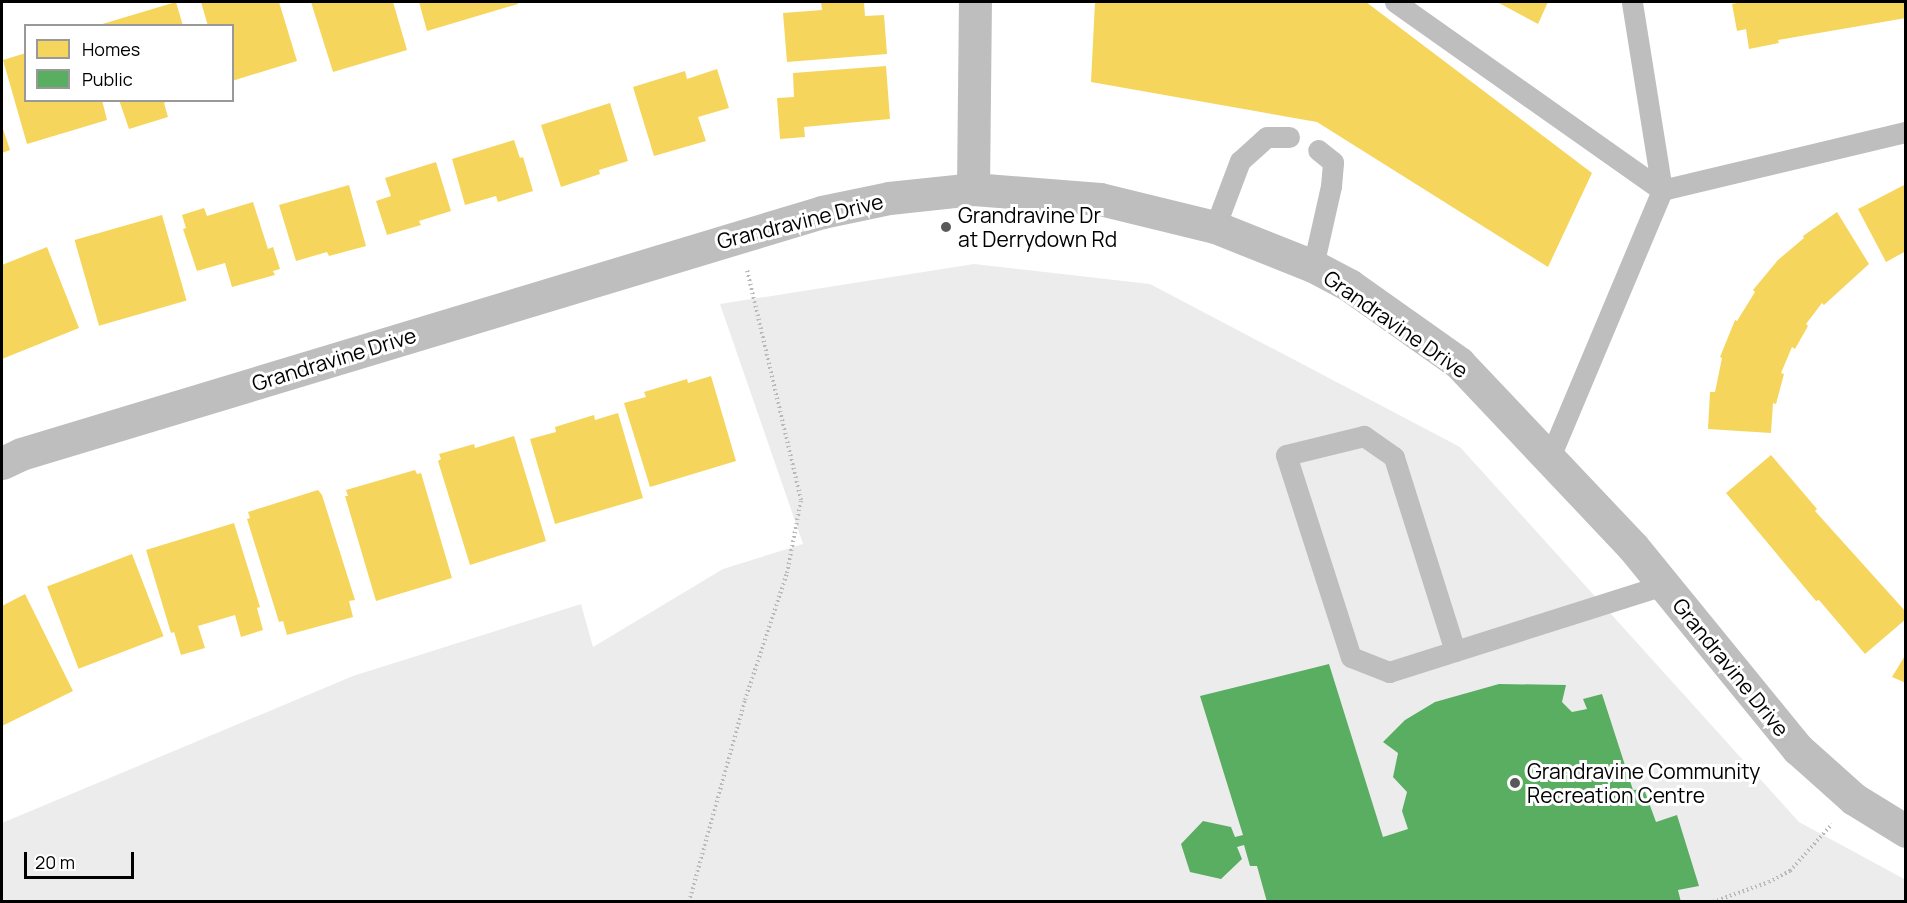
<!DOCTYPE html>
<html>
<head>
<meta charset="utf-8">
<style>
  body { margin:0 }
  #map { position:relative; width:1907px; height:903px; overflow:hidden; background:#fff; font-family:Manrope,sans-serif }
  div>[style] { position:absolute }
  .green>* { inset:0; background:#ececec }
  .homes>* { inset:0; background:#f6d55c; transform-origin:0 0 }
  .public>* { inset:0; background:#5aae61 }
  .path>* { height:4px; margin-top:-2px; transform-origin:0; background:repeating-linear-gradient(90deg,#b9b9b9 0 1.5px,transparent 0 4.5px) }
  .service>* { height:21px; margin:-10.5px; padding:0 10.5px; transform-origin:10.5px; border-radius:10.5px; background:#bebebe }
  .minor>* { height:33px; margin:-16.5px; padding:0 16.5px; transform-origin:16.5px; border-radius:16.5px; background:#bebebe }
  .tertiary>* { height:33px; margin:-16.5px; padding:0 16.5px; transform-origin:16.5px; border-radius:16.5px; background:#bebebe }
  .dots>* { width:16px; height:16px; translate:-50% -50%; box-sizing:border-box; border:3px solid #fff; border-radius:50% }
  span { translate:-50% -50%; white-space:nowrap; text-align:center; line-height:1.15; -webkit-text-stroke:6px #fff; paint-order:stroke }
  .poi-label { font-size:21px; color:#000 }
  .left { translate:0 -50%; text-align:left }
  .street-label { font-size:21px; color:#000 }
  .frame { position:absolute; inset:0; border:3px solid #000; pointer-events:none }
  .legend { position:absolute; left:24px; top:24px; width:210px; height:78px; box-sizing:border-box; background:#fff; border:2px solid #999; margin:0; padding:8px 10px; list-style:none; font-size:18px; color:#000 }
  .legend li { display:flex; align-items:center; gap:12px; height:30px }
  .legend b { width:30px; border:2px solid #999 }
  .scale { position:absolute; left:24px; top:852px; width:110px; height:27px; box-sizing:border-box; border:3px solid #000; border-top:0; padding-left:8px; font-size:18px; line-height:21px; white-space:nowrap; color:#000; -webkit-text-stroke:4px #fff; paint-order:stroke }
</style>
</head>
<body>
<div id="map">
  <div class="green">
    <div style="clip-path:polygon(974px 264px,1150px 284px,1460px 447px,1799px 822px,1906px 880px,1905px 902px,2px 902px,2px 823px,353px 676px,581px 604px,593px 647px,723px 569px,803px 544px,720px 304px)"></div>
  </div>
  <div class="homes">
    <div style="clip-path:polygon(176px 2px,183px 26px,100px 26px,99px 25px)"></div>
    <div style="clip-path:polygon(201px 2px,279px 2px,297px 61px,232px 81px,232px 26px,208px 26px)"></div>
    <div style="clip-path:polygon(311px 2px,393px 2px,407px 50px,333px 72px)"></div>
    <div style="clip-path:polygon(419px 2px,517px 2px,518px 4px,427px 31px)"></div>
    <div style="clip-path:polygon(821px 2px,864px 2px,865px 16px,884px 15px,887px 54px,787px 62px,783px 13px,822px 10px)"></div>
    <div style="clip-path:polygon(1095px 2px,1366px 2px,1592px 173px,1548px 267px,1317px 122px,1091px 82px)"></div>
    <div style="clip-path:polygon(1497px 2px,1548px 2px,1538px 24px)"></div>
    <div style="clip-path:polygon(1742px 2px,1906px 2px,1906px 18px,1778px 40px,1779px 43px,1749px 49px,1746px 29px,1737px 31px,1732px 4px)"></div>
    <div style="clip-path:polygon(26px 53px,26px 100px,102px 100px,107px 120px,27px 144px,3px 60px)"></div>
    <div style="clip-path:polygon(886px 66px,890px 119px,804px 127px,805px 137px,780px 139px,777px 98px,794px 97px,793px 73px)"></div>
    <div style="clip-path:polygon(717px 69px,729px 108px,698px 117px,706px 141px,654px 156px,633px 87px,685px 71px,687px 79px)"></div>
    <div style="clip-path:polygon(119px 100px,169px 100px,164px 103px,168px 117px,129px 129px)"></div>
    <div style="clip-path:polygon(610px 103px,628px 161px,599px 170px,600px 174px,561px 187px,541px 125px)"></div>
    <div style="clip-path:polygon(2px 126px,10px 150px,2px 153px)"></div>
    <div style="clip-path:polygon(514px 140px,520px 158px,523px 157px,533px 191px,498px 202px,496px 196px,465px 205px,452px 159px)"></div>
    <div style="clip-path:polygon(436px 162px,451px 211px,419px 221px,421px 225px,387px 235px,376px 201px,391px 196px,385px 178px)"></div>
    <div style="clip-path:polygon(1906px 184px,1906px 251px,1886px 262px,1858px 209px)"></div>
    <div style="clip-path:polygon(349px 185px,366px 246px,329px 256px,327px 252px,296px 261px,279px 205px)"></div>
    <div style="clip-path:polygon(253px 202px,268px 249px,273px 247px,280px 269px,273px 271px,275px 275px,232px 287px,225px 263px,197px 271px,183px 229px,186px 228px,182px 215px,204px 208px,207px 216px)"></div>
    <div style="clip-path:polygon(1837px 212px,1869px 264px,1824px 305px,1822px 303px,1806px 324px,1808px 326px,1795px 349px,1792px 347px,1781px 373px,1784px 374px,1776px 404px,1773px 403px,1771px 433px,1708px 429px,1710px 392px,1715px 392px,1722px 358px,1720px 357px,1735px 320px,1737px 321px,1755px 292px,1753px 290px,1778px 260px,1804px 238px,1803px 236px)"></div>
    <div style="left:162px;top:215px;width:89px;height:91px;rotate:74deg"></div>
    <div style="clip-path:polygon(47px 247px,79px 328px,2px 359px,2px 265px)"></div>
    <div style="clip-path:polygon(711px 376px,736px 461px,650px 487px,624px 403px,646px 397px,644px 392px,687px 379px,688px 383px)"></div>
    <div style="clip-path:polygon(618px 413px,643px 498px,555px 524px,530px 439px,556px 432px,555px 427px,594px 415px,595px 420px)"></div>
    <div style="clip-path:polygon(514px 436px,546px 541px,470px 565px,438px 461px,441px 459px,439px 454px,474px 444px,475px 448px)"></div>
    <div style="clip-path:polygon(1771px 455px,1817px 509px,1815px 511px,1906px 612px,1906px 619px,1865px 654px,1819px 600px,1816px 601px,1726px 493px)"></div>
    <div style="clip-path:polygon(415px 470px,417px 474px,421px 473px,452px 578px,376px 601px,345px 496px,348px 496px,346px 490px)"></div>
    <div style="clip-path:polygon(318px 490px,322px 495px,355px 600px,349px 601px,353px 617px,287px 635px,283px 621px,279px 622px,247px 519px,250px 518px,248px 512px)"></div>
    <div style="clip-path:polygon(234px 523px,260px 607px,257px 608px,263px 630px,241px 637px,235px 615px,198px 626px,205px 648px,181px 655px,174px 632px,171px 633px,146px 550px)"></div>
    <div style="left:132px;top:554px;width:88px;height:91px;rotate:69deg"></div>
    <div style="clip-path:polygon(25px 594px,73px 691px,2px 726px,2px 606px)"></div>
    <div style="clip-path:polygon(1906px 654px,1906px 683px,1892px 677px)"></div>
  </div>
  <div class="public">
    <div style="clip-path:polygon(1329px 664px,1383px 837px,1408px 829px,1402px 811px,1407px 792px,1393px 777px,1398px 753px,1383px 742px,1405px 720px,1435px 702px,1499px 684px,1566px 685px,1562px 702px,1572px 712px,1587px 709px,1583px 699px,1602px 694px,1633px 790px,1644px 789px,1656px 822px,1677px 815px,1699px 886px,1678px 890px,1681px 902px,1267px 902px,1257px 866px,1250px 866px,1244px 845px,1237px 847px,1242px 859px,1221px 879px,1190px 872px,1181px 844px,1203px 821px,1231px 827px,1235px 837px,1243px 835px,1200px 696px)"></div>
  </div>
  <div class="path">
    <div style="left:689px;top:902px;width:210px;rotate:-74.5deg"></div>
    <div style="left:745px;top:700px;width:134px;rotate:-71.7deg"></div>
    <div style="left:787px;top:573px;width:74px;rotate:-79.1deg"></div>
    <div style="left:801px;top:500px;width:236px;rotate:-103.2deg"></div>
    <div style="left:1713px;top:902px;width:59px;rotate:-19.7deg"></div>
    <div style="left:1769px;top:882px;width:24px;rotate:-28deg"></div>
    <div style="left:1790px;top:871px;width:63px;rotate:-48.2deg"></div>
  </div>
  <div class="service">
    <div style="left:1395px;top:2px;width:327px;rotate:35.2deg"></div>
    <div style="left:1662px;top:190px;width:251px;rotate:-13.4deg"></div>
    <div style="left:1215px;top:227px;width:71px;rotate:-69.3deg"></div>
    <div style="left:1240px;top:161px;width:36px;rotate:-42deg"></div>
    <div style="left:1267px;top:137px;width:22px"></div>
    <div style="left:1313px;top:266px;width:82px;rotate:-77.3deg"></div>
    <div style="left:1331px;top:186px;width:24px;rotate:-85deg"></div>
    <div style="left:1333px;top:162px;width:19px;rotate:-141deg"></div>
    <div style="left:1550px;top:457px;width:290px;rotate:-67.2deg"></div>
    <div style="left:1662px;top:190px;width:190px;rotate:-99.1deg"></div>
    <div style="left:1455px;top:651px;width:203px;rotate:-107.5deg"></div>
    <div style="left:1394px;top:457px;width:37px;rotate:-145deg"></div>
    <div style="left:1364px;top:436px;width:80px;rotate:166.3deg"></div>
    <div style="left:1286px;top:455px;width:212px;rotate:72.2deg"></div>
    <div style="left:1351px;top:657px;width:41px;rotate:21.5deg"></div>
    <div style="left:1389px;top:672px;width:287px;rotate:-17.6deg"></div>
  </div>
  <div class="minor">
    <div style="left:973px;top:189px;width:187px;rotate:-89.4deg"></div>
  </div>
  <div class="tertiary">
    <div style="left:2px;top:463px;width:21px;rotate:-25deg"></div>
    <div style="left:21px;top:454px;width:837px;rotate:-16.81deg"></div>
    <div style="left:822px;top:212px;width:68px;rotate:-11.8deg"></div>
    <div style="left:889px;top:198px;width:84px;rotate:-6.1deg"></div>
    <div style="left:973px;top:189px;width:127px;rotate:4.5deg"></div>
    <div style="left:1100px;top:199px;width:118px;rotate:13.7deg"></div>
    <div style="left:1215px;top:227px;width:105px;rotate:21.7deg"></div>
    <div style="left:1313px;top:266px;width:41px;rotate:27.8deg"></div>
    <div style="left:1349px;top:285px;width:135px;rotate:35.3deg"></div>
    <div style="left:1459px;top:363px;width:253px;rotate:46.6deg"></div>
    <div style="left:1633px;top:547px;width:261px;rotate:50.8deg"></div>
    <div style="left:1798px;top:749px;width:75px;rotate:41.8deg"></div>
    <div style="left:1854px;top:799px;width:61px;rotate:31.6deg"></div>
  </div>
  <div class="dots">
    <div style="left:946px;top:227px;background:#595959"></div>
    <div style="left:1515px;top:783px;background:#595959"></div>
  </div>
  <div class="poi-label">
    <span class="left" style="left:958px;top:227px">Grandravine Dr<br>at Derrydown Rd</span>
    <span class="left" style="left:1527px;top:783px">Grandravine Community<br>Recreation Centre</span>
  </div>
  <div class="street-label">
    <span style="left:800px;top:221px;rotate:-14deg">Grandravine Drive</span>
    <span style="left:1396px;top:324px;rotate:35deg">Grandravine Drive</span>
    <span style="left:334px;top:359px;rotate:-17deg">Grandravine Drive</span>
    <span style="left:1731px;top:667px;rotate:51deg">Grandravine Drive</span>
  </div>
  <div class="frame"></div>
  <ul class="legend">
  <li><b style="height:16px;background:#f6d55c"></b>Homes</li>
  <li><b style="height:16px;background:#5aae61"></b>Public</li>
  </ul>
  <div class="scale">20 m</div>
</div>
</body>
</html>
